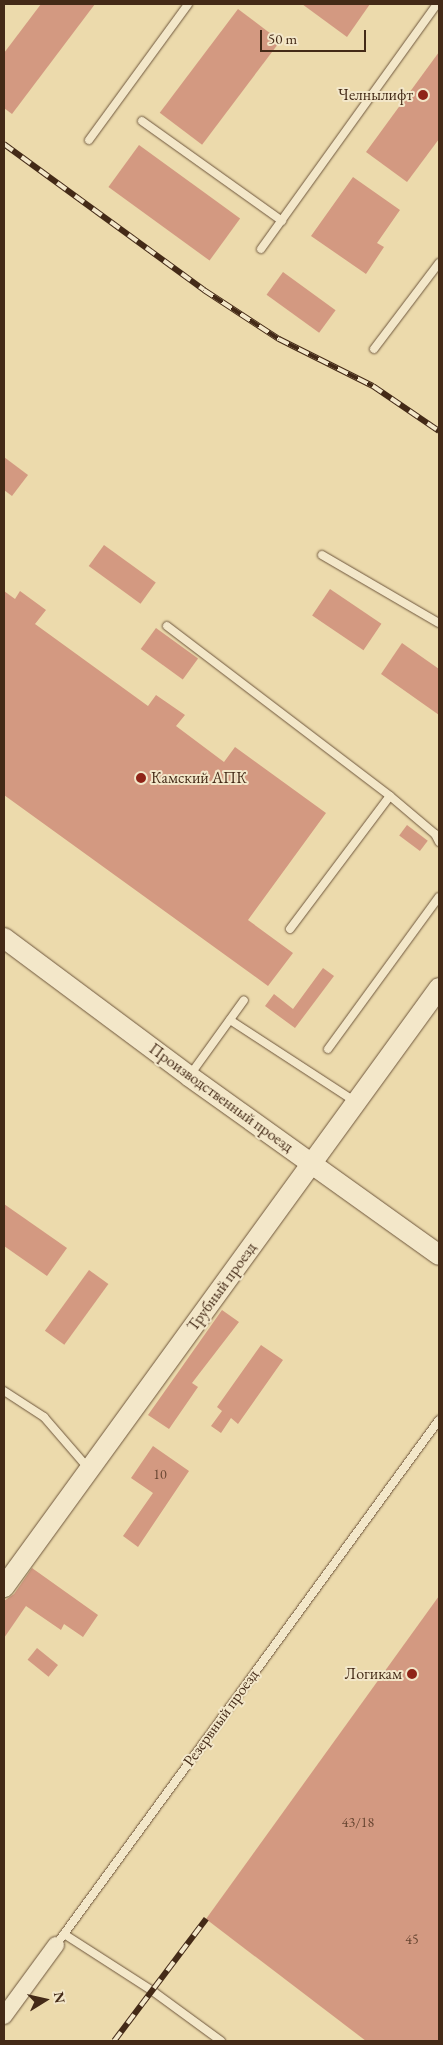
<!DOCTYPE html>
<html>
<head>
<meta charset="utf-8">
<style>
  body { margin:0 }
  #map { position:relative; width:443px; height:2045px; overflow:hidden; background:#ecdaac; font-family:"EB Garamond",serif }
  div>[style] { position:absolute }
  .building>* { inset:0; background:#d39981; transform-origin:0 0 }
  .roads { filter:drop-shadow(0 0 1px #6e563c) drop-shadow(0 0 1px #6e563c) }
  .service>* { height:8px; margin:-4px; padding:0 4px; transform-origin:4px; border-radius:4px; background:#f3e7c9 }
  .minor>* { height:16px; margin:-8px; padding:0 8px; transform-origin:8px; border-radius:8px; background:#f3e7c9 }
  .tertiary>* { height:20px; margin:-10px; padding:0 10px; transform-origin:10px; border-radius:10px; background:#f3e7c9 }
  .rail>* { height:5.5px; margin-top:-2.75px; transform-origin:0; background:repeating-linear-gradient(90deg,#f3e7c9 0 11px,#442a17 0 22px); box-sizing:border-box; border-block:1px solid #442a17 }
  .dots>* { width:14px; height:14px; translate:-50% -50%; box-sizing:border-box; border:2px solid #f3e7c9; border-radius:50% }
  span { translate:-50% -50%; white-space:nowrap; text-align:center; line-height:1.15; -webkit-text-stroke:4px #f3e7c9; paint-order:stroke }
  .number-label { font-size:14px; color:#684632 }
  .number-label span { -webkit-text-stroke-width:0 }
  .poi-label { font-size:16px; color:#442a17 }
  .right { translate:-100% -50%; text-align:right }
  .left { translate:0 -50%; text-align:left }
  .street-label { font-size:16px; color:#442a17 }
  .frame { position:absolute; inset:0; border:5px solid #442a17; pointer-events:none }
  .north { position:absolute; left:20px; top:1975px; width:50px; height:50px; -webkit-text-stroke:4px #f3e7c9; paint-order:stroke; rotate:80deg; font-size:14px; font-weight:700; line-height:20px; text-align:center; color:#442a17 }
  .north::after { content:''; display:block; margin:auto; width:18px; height:22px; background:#442a17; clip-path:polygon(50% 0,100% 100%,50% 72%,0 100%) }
  .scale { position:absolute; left:260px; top:30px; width:106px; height:22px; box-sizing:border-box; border:2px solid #442a17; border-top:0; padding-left:6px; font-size:15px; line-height:18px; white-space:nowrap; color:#442a17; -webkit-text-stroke:4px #f3e7c9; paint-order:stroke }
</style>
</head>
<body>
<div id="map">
  <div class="building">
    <div style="clip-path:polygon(41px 4px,95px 4px,12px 114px,4px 108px,4px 53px)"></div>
    <div style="clip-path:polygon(302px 4px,370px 4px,347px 37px)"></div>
    <div style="left:238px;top:9px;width:53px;height:130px;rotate:37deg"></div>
    <div style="clip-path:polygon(439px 52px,439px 139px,407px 182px,366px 152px)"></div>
    <div style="left:139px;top:145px;width:125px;height:52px;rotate:36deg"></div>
    <div style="clip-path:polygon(353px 177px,400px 210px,377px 243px,384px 247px,366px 274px,311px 236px)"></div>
    <div style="left:283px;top:272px;width:65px;height:28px;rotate:36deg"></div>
    <div style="clip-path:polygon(4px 457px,28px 475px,12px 496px,4px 490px)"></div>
    <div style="left:104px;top:545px;width:64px;height:26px;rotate:36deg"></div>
    <div style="left:330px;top:589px;width:62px;height:32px;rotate:34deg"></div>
    <div style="clip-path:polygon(4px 591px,15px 599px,20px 591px,46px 610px,35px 624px,148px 706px,156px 695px,185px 715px,176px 726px,224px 762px,235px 747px,326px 813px,248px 920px,293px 953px,268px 986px,4px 795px)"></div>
    <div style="left:156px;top:628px;width:52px;height:26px;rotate:36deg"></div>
    <div style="clip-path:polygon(402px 643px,439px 669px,439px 715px,381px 674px)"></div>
    <div style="left:407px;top:825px;width:26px;height:13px;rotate:37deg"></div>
    <div style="clip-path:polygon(323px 968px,334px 976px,295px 1028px,265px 1006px,274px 994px,293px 1009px)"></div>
    <div style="clip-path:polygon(4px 1204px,67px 1248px,47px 1276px,4px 1246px)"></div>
    <div style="left:89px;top:1270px;width:24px;height:75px;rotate:36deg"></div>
    <div style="clip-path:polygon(222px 1310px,239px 1322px,192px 1383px,198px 1387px,169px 1429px,148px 1415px)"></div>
    <div style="clip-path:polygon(261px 1345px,283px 1360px,238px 1424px,231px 1418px,221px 1433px,211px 1426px,222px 1411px,217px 1407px)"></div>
    <div style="clip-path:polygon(153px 1446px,189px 1471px,138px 1547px,123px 1536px,153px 1493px,131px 1478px)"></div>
    <div style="clip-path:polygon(32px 1568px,98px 1615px,83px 1637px,64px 1624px,61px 1630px,26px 1606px,4px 1638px,4px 1601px,14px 1594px)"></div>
    <div style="clip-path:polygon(439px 1596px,439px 2041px,366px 2041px,206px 1919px)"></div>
    <div style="left:37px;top:1648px;width:27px;height:15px;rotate:39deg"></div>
  </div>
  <div class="roads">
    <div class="service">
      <div style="left:142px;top:121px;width:172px;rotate:35.5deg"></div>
      <div style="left:89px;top:140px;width:168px;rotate:-53.9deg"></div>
      <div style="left:261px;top:249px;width:302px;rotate:-54.3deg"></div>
      <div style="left:374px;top:349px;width:108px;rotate:-52.9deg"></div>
      <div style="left:322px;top:555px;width:135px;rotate:30.2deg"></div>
      <div style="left:167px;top:626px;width:280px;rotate:37.3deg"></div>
      <div style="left:390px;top:796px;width:59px;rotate:40.2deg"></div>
      <div style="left:435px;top:834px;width:9px;rotate:63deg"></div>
      <div style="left:290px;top:929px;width:166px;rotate:-53.1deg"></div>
      <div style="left:230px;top:1020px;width:150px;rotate:33.1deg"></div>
      <div style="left:328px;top:1049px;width:188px;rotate:-53.9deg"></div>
      <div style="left:190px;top:1075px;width:92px;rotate:-54.2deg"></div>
      <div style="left:4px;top:1391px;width:48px;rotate:33deg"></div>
      <div style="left:44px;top:1417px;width:67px;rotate:49.2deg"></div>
      <div style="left:64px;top:1934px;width:107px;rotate:32.8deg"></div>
      <div style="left:154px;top:1992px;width:83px;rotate:36.2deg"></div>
      <div style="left:56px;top:1945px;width:650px;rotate:-53.89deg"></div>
    </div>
    <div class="minor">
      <div style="left:4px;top:2016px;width:88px;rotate:-53.8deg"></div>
    </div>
    <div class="tertiary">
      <div style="left:4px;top:938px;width:231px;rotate:36.7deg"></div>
      <div style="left:189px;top:1076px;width:307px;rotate:35.6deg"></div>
      <div style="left:4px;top:1587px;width:740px;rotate:-54.01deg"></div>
    </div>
  </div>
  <div class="rail">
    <div style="left:4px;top:144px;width:248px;rotate:36.1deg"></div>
    <div style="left:204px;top:290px;width:90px;rotate:33.2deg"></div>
    <div style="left:279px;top:339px;width:105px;rotate:26.6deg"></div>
    <div style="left:373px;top:386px;width:80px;rotate:34.3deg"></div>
    <div style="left:114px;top:2041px;width:153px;rotate:-53deg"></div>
  </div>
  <div class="dots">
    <div style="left:423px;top:95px;background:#8f2418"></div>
    <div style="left:141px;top:778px;background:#8f2418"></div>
    <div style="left:412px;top:1674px;background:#8f2418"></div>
  </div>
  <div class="number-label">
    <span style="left:160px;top:1474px">10</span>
    <span style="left:358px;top:1822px">43/18</span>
    <span style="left:412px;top:1939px">45</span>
  </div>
  <div class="poi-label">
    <span class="right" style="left:413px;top:95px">Челнылифт</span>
    <span class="left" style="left:151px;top:778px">Камский АПК</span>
    <span class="right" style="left:402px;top:1674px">Логикам</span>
  </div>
  <div class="street-label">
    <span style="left:221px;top:1098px;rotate:36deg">Производственный проезд</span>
    <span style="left:222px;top:1287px;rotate:-54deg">Трубный проезд</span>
    <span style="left:221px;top:1718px;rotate:-54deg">Резервный проезд</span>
  </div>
  <div class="frame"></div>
  <div class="north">N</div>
  <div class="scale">50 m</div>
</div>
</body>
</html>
